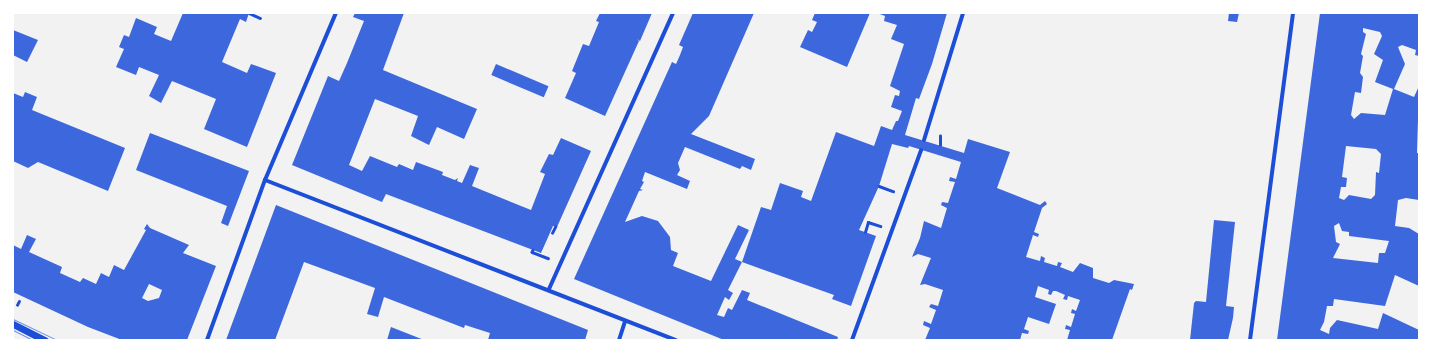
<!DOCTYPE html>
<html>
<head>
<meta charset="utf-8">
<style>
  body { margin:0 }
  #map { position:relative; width:1432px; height:353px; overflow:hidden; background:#f2f2f2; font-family:Karla,sans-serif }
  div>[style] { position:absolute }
  .building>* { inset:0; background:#3d67dc; transform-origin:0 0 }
  .path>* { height:2.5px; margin:-1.25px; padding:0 1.25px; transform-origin:1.25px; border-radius:1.25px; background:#1d4ed8 }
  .minor>* { height:4px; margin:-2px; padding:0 2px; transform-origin:2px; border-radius:2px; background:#1d4ed8 }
  .tertiary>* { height:7px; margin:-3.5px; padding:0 3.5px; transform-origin:3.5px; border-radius:3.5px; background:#1d4ed8 }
  .tram>* { height:1px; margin:-0.5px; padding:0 0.5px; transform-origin:0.5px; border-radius:0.5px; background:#7290e2 }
  span { translate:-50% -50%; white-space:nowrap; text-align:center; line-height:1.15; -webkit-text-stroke:3.5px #fff; paint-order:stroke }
  .frame { position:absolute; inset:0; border:14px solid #fff; pointer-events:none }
</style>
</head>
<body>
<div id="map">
  <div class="building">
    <div style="clip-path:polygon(183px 13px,249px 13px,246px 22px,240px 19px,222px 62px,247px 73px,251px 64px,276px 73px,247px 147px,204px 129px,216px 99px,172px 81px,161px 103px,149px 96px,159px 75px,139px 67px,136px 75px,116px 67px,124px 49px,119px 47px,124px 35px,129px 37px,136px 18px,157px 27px,154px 34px,171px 41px)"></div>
    <div style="clip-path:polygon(355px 13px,404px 13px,383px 70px,477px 109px,464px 139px,437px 127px,429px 145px,411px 136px,418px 116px,375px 99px,349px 165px,362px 171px,370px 156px,397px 167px,399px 164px,413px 170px,416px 162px,443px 172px,442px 175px,455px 180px,458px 178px,457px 181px,462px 183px,470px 165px,479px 168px,472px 186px,531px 210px,545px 174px,540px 172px,549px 154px,553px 155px,561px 138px,591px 151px,557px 227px,553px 226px,541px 253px,386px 194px,382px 202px,292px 165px,328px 76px,339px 81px,347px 63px,364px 21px,353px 17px)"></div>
    <div style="clip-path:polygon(600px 13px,652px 13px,640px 41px,637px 39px,639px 41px,605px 116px,565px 98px,576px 73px,572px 71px,583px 44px,589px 46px,599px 22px,596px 21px)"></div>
    <div style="clip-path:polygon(693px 13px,754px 13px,709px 116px,691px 134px,755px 159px,751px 170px,742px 166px,740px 169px,685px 147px,678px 163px,680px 170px,677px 175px,690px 181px,687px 189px,645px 172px,642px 181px,644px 182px,640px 189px,643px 190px,639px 191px,625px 222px,642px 216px,658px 221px,670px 237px,671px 250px,678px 253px,673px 266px,711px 281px,738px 225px,749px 230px,735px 259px,742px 262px,728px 290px,733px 293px,729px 300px,725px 297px,717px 315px,724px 317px,728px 308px,732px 310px,742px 290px,750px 293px,747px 300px,838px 337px,837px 340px,724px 340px,574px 279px,672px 62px,676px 64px,680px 55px,683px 47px,679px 45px)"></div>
    <div style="clip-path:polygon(815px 13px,870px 13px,847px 67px,800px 47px,808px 30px,812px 32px,817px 22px,812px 20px)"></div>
    <div style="clip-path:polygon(877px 13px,947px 13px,932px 64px,919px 99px,916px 98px,905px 135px,964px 153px,968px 139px,1010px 152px,997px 188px,1040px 205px,1045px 201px,1047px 204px,1042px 208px,1034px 232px,1039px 234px,1038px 237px,1033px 235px,1026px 257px,1040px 261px,1041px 256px,1045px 258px,1044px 262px,1057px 266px,1058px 262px,1062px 263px,1060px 267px,1073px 272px,1080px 263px,1093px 268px,1093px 278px,1109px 283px,1114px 280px,1134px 284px,1132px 290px,1130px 289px,1112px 340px,1067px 340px,1070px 330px,1065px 329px,1066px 325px,1071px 327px,1075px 314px,1071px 313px,1072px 309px,1076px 311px,1080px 300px,1068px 296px,1067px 300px,1063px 299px,1065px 295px,1056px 291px,1053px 291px,1051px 295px,1048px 294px,1049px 290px,1038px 286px,1035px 297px,1056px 304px,1049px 324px,1028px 317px,1024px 329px,1029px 331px,1028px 334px,1022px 333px,1020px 340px,925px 340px,930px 328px,923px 325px,924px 321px,931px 324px,936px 310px,929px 307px,931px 304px,938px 306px,943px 290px,925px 284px,920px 285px,931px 258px,918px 254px,912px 257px,920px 238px,924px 221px,941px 228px,947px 208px,941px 205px,942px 202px,948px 203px,955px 182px,949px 181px,950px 177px,956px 179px,961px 162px,909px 146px,908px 148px,892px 144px,879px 186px,859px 230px,876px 236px,851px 306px,832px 299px,834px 295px,742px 262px,761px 207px,771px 210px,780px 183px,803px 191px,801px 197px,811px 201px,836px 132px,874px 146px,881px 126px,892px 130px,896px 121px,898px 121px,902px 111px,891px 107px,895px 95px,899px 96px,900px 91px,890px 86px,904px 44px,891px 39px,897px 25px,884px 21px,885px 16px)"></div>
    <div style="clip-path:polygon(1229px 13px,1239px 13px,1237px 22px,1228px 21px)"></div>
    <div style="clip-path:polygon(evenodd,1320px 13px,1419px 13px,1419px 56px,1415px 55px,1416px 50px,1402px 45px,1398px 47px,1405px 64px,1394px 89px,1414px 97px,1419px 86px,1417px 153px,1419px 153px,1419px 200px,1406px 198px,1398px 200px,1395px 226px,1409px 228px,1419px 234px,1419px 286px,1395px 275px,1385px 306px,1334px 299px,1333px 306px,1327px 306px,1324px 322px,1320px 330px,1329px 334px,1330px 328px,1337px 320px,1378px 329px,1383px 313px,1419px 330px,1419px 340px,1277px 340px,1320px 13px,1363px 28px,1380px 32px,1382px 36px,1374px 54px,1383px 60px,1375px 82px,1393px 89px,1385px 115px,1361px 113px,1354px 119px,1351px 115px,1355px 92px,1361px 93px,1363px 77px,1360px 73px,1363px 56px,1361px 54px,1366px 34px,1363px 32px,1363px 28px,1320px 13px,1346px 146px,1376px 149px,1381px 154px,1379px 173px,1376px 172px,1375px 195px,1371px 199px,1349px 195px,1344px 200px,1339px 198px,1341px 187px,1346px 187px,1347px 178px,1342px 177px,1346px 146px,1320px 13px,1339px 223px,1342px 231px,1349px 232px,1349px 236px,1389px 241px,1385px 253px,1379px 253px,1378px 263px,1333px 258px,1340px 244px,1336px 242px,1334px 226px,1339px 223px)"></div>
    <div style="clip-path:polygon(13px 30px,38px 40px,27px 62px,13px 55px)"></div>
    <div style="left:496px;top:64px;width:57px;height:12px;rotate:23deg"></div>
    <div style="clip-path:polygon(25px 92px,37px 97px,32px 110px,125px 148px,108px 191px,38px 162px,28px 168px,13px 161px,13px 93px,23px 97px)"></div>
    <div style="clip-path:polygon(150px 133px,249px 171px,228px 226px,221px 223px,227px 206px,136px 170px)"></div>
    <div style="clip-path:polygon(276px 205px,588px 330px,585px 340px,488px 340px,490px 333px,465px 325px,464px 328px,384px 297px,378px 317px,367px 314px,375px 288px,304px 262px,275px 340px,226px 340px)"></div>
    <div style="clip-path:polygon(1214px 220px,1235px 222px,1226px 306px,1234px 307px,1233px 318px,1228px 340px,1190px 340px,1194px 303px,1196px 301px,1206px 302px)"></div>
    <div style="clip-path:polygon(evenodd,147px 224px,150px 228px,189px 245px,183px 253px,216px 266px,187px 340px,122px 340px,88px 327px,13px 292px,13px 245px,21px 249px,27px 235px,36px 239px,29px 252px,62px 267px,60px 273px,80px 282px,83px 278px,96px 284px,101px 273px,109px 277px,114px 265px,124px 270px,146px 230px,144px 229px,147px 224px,149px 284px,162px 290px,159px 298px,148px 301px,142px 298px,149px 284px)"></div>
    <div style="clip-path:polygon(391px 327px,424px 340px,387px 340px)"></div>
  </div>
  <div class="path">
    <div style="left:249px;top:13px;width:12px;rotate:24deg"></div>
    <div style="left:940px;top:145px;width:9px;rotate:-90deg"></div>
    <div style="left:879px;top:186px;width:15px;rotate:20deg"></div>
    <div style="left:865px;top:232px;width:10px;rotate:-73deg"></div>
    <div style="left:868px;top:222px;width:13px;rotate:18deg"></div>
    <div style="left:552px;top:233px;width:7px;rotate:-63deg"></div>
    <div style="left:533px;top:250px;width:2px;rotate:117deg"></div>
    <div style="left:532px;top:252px;width:17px;rotate:21deg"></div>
    <div style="left:17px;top:305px;width:4px;rotate:-63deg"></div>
  </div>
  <div class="minor">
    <div style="left:924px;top:140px;width:133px;rotate:-72.9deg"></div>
    <div style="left:265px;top:180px;width:441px;rotate:21.3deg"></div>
    <div style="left:549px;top:289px;width:303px;rotate:-65.8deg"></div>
    <div style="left:207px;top:340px;width:170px;rotate:-70.1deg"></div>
    <div style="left:265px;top:180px;width:181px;rotate:-67deg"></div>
    <div style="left:619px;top:340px;width:20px;rotate:-72deg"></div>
    <div style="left:852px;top:340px;width:202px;rotate:-70deg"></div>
    <div style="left:1250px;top:340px;width:330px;rotate:-82.5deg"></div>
  </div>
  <div class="tertiary">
    <div style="left:13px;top:324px;width:36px;rotate:27deg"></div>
  </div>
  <div class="tram">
    <div style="left:13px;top:319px;width:49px;rotate:25.5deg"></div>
    <div style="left:13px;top:330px;width:22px;rotate:27deg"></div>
  </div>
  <div class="frame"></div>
</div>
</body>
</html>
